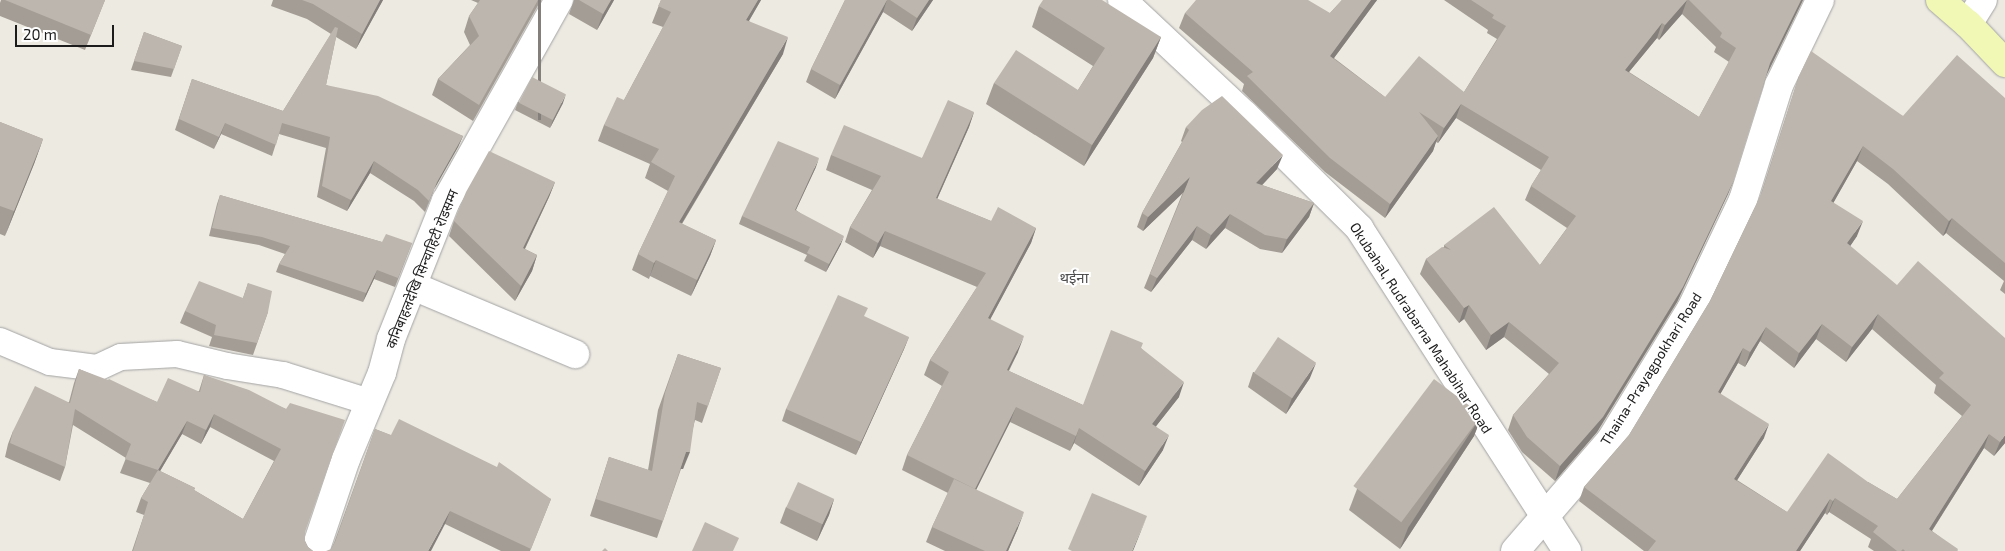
<!DOCTYPE html>
<html>
<head>
<meta charset="utf-8">
<style>
  body { margin:0 }
  #map { position:relative; width:2005px; height:551px; overflow:hidden; background:#edeae2; font-family:"Exo 2","Noto Sans Devanagari",sans-serif }
  div>[style] { position:absolute }
  .roads { filter:drop-shadow(0 0 1px #a3a3a3) drop-shadow(0 0 1px #a3a3a3) }
  .pedestrian>* { height:26px; margin:-13px; padding:0 13px; transform-origin:13px; border-radius:13px; background:#fff }
  .minor>* { height:28px; margin:-14px; padding:0 14px; transform-origin:14px; border-radius:14px; background:#fff }
  .tertiary>* { height:28px; margin:-14px; padding:0 14px; transform-origin:14px; border-radius:14px; background:#fff }
  .secondary>* { height:28px; margin:-14px; padding:0 14px; transform-origin:14px; border-radius:14px; background:#f1f7b5 }
  .wall>* { inset:0; background:#a39d96 }
  .shaded-wall>* { inset:0; background:#847f7a; transform-origin:0 0 }
  .building>* { inset:0; background:#bdb6ae; transform-origin:0 0 }
  span { translate:-50% -50%; white-space:nowrap; text-align:center; line-height:1.15; -webkit-text-stroke:4px #fff; paint-order:stroke }
  .street-label { font-size:14px; color:#1c1c1c }
  .neighbourhood-label { font-size:15px; color:#4f4f4f }
  .scale { position:absolute; left:15px; top:25px; width:99px; height:22px; box-sizing:border-box; border:2px solid #1c1c1c; border-top:0; padding-left:6px; font-size:15px; line-height:18px; white-space:nowrap; color:#1c1c1c; -webkit-text-stroke:4px #fff; paint-order:stroke }
</style>
</head>
<body>
<div id="map">
  <div class="roads">
    <div class="pedestrian">
      <div style="left:0;top:341px;width:54px;rotate:22.8deg"></div>
      <div style="left:50px;top:362px;width:47px;rotate:7.3deg"></div>
      <div style="left:97px;top:368px;width:26px;rotate:-25deg"></div>
      <div style="left:121px;top:357px;width:56px;rotate:-3.1deg"></div>
      <div style="left:177px;top:354px;width:51px;rotate:13.5deg"></div>
      <div style="left:227px;top:366px;width:57px;rotate:9.1deg"></div>
      <div style="left:283px;top:375px;width:90px;rotate:17.4deg"></div>
    </div>
    <div class="minor">
      <div style="left:1122px;top:0;width:168px;rotate:43.1deg"></div>
      <div style="left:1245px;top:115px;width:161px;rotate:44.7deg"></div>
      <div style="left:1359px;top:228px;width:384px;rotate:57.2deg"></div>
      <div style="left:1968px;top:24px;width:28px;rotate:-58deg"></div>
      <div style="left:413px;top:286px;width:176px;rotate:22.8deg"></div>
      <div style="left:1515px;top:551px;width:145px;rotate:-49.2deg"></div>
      <div style="left:1610px;top:441px;width:155px;rotate:-58.5deg"></div>
      <div style="left:1691px;top:309px;width:121px;rotate:-64.5deg"></div>
      <div style="left:1743px;top:200px;width:121px;rotate:-72.6deg"></div>
      <div style="left:1779px;top:85px;width:94px;rotate:-64.2deg"></div>
    </div>
    <div class="tertiary">
      <div style="left:315px;top:551px;width:97px;rotate:-71.4deg"></div>
      <div style="left:346px;top:459px;width:93px;rotate:-67.3deg"></div>
      <div style="left:382px;top:373px;width:35px;rotate:-75deg"></div>
      <div style="left:391px;top:339px;width:149px;rotate:-68.3deg"></div>
      <div style="left:446px;top:201px;width:231px;rotate:-60.7deg"></div>
    </div>
    <div class="secondary">
      <div style="left:1940px;top:0;width:37px;rotate:41deg"></div>
      <div style="left:1968px;top:24px;width:54px;rotate:46.5deg"></div>
    </div>
  </div>
  <div class="wall">
    <div style="clip-path:polygon(1px 0,105px 0,85px 50px,0 16px,0 3px)"></div>
    <div style="clip-path:polygon(273px 0,383px 0,356px 49px,336px 37px,326px 85px,463px 136px,458px 147px,432px 193px,425px 212px,414px 201px,370px 173px,347px 211px,317px 197px,326px 148px,279px 134px,272px 156px,221px 134px,214px 149px,175px 130px,192px 79px,283px 111px,331px 34px,307px 19px,271px 6px)"></div>
    <div style="clip-path:polygon(471px 0,541px 0,473px 121px,432px 95px,438px 79px,470px 45px,464px 32px,469px 16px,478px 3px)"></div>
    <div style="clip-path:polygon(574px 0,614px 0,597px 30px,569px 14px)"></div>
    <div style="clip-path:polygon(661px 0,761px 0,749px 21px,783px 54px,682px 224px,716px 240px,710px 256px,691px 296px,650px 276px,649px 279px,632px 270px,638px 254px,668px 191px,645px 178px,650px 164px,598px 141px,604px 125px,624px 100px,663px 27px,652px 23px)"></div>
    <div style="clip-path:polygon(845px 0,933px 0,912px 31px,883px 12px,835px 99px,806px 82px,811px 69px)"></div>
    <div style="clip-path:polygon(evenodd,1342px 0,1377px 0,1334px 58px,1385px 97px,1464px 92px,1497px 39px,1487px 33px,1488px 30px,1444px 0,1803px 0,1767px 74px,1728px 194px,1677px 302px,1597px 432px,1555px 481px,1522px 452px,1508px 430px,1513px 415px,1549px 374px,1504px 337px,1486px 350px,1464px 319px,1459px 323px,1420px 274px,1426px 259px,1444px 247px,1444px 245px,1540px 265px,1567px 228px,1525px 200px,1531px 186px,1541px 170px,1456px 118px,1438px 143px,1436px 142px,1433px 151px,1385px 218px,1325px 172px,1242px 91px,1244px 84px,1179px 28px,1185px 13px,1330px 13px,1342px 0,1682px 14px,1716px 47px,1714px 52px,1729px 62px,1699px 117px,1629px 72px,1657px 38px,1659px 40px,1682px 14px)"></div>
    <div style="clip-path:polygon(1039px 6px,1161px 37px,1153px 58px,1084px 166px,986px 104px,994px 83px,1078px 90px,1093px 66px,1032px 27px)"></div>
    <div style="clip-path:polygon(144px 32px,182px 46px,171px 77px,131px 70px)"></div>
    <div style="clip-path:polygon(evenodd,1799px 76px,1903px 116px,2005px 98px,2005px 294px,2000px 290px,2004px 281px,1946px 233px,1943px 236px,1888px 184px,1857px 161px,1833px 203px,1857px 236px,1850px 246px,2005px 443px,1994px 456px,1984px 448px,1932px 531px,1958px 551px,1874px 551px,1868px 547px,1871px 539px,1829px 512px,1827px 515px,1825px 513px,1800px 551px,1644px 551px,1579px 501px,1584px 487px,1629px 435px,1710px 301px,1760px 197px,1799px 76px,1872px 329px,1936px 385px,1934px 393px,1962px 416px,1897px 499px,1868px 482px,1787px 512px,1737px 480px,1764px 438px,1720px 394px,1738px 363px,1745px 367px,1760px 341px,1794px 368px,1816px 339px,1846px 362px,1872px 329px)"></div>
    <div style="clip-path:polygon(518px 102px,563px 103px,550px 128px,515px 110px)"></div>
    <div style="clip-path:polygon(974px 112px,969px 127px,937px 199px,991px 221px,1036px 228px,1031px 243px,990px 319px,1018px 352px,1009px 371px,1083px 405px,1141px 348px,1179px 397px,1156px 426px,1163px 450px,1139px 486px,1074px 443px,1070px 451px,1010px 422px,976px 490px,1018px 528px,1008px 551px,945px 551px,926px 542px,932px 527px,948px 493px,902px 470px,907px 455px,942px 386px,924px 375px,930px 360px,977px 287px,880px 246px,873px 258px,845px 242px,850px 227px,872px 190px,826px 170px,831px 155px,922px 158px)"></div>
    <div style="clip-path:polygon(0 122px,43px 139px,34px 164px,5px 236px,0 234px)"></div>
    <div style="clip-path:polygon(1186px 127px,1277px 169px,1262px 185px,1314px 203px,1309px 217px,1282px 253px,1260px 249px,1225px 228px,1206px 249px,1192px 240px,1151px 292px,1144px 288px,1183px 192px,1143px 231px,1137px 227px,1142px 213px,1182px 142px,1181px 141px)"></div>
    <div style="clip-path:polygon(816px 167px,796px 210px,841px 244px,826px 272px,804px 261px,807px 255px,739px 224px,742px 216px)"></div>
    <div style="clip-path:polygon(555px 182px,549px 197px,525px 249px,537px 255px,532px 271px,515px 301px,449px 236px,454px 221px)"></div>
    <div style="clip-path:polygon(220px 195px,382px 242px,412px 243px,395px 287px,374px 279px,363px 302px,276px 272px,279px 264px,285px 254px,259px 245px,209px 236px,217px 204px)"></div>
    <div style="clip-path:polygon(248px 283px,268px 312px,253px 355px,209px 346px,212px 337px,180px 323px,185px 311px,243px 298px)"></div>
    <div style="clip-path:polygon(909px 337px,904px 349px,856px 455px,782px 421px,786px 409px)"></div>
    <div style="clip-path:polygon(678px 354px,721px 368px,702px 423px,695px 420px,683px 469px,681px 469px,657px 538px,590px 516px,609px 457px,648px 470px,658px 410px)"></div>
    <div style="clip-path:polygon(evenodd,79px 369px,157px 402px,199px 391px,204px 375px,286px 409px,305px 532px,305px 541px,308px 547px,313px 551px,132px 551px,144px 515px,136px 512px,141px 498px,150px 483px,120px 473px,126px 458px,73px 425px,65px 467px,60px 481px,5px 457px,8px 444px,13px 431px,69px 402px,74px 383px,79px 369px,210px 427px,274px 461px,243px 519px,194px 490px,195px 488px,160px 471px,182px 434px,201px 444px,210px 427px)"></div>
    <div style="clip-path:polygon(1253px 372px,1310px 378px,1286px 414px,1248px 387px)"></div>
    <div style="clip-path:polygon(1482px 415px,1474px 436px,1400px 549px,1349px 510px,1357px 489px)"></div>
    <div style="clip-path:polygon(375px 429px,551px 499px,530px 551px,501px 551px,445px 524px,331px 549px,334px 543px)"></div>
    <div style="clip-path:polygon(834px 499px,829px 515px,817px 541px,780px 523px,786px 507px)"></div>
  </div>
  <div class="shaded-wall">
    <div style="clip-path:polygon(380px 0,383px 0,356px 49px,362px 34px)"></div>
    <div style="left:538px;top:0;width:3px;height:120px"></div>
    <div style="clip-path:polygon(611px 0,614px 0,597px 30px,603px 14px)"></div>
    <div style="clip-path:polygon(758px 0,761px 0,740px 36px,746px 20px)"></div>
    <div style="clip-path:polygon(887px 0,883px 12px,835px 99px,840px 85px)"></div>
    <div style="clip-path:polygon(929px 0,933px 0,912px 31px,917px 18px)"></div>
    <div style="clip-path:polygon(1371px 0,1377px 0,1325px 70px,1330px 56px)"></div>
    <div style="clip-path:polygon(1687px 0,1682px 14px,1659px 40px,1665px 25px)"></div>
    <div style="clip-path:polygon(1801px 0,1803px 0,1765px 78px,1770px 63px)"></div>
    <div style="clip-path:polygon(1662px 23px,1657px 38px,1619px 84px,1625px 70px)"></div>
    <div style="clip-path:polygon(788px 37px,783px 54px,673px 238px,679px 222px)"></div>
    <div style="clip-path:polygon(1161px 37px,1153px 58px,1084px 166px,1092px 145px)"></div>
    <div style="clip-path:polygon(566px 94px,563px 103px,550px 128px,553px 120px)"></div>
    <div style="clip-path:polygon(1461px 104px,1456px 118px,1438px 143px,1444px 128px)"></div>
    <div style="clip-path:polygon(974px 112px,969px 127px,931px 213px,936px 198px)"></div>
    <div style="clip-path:polygon(225px 123px,221px 134px,214px 149px,219px 137px)"></div>
    <div style="clip-path:polygon(463px 136px,458px 147px,432px 193px,425px 212px,437px 182px)"></div>
    <div style="clip-path:polygon(1438px 136px,1433px 151px,1385px 218px,1390px 204px)"></div>
    <div style="clip-path:polygon(43px 139px,34px 164px,5px 236px,14px 211px)"></div>
    <div style="clip-path:polygon(1863px 146px,1857px 161px,1826px 216px,1831px 201px)"></div>
    <div style="clip-path:polygon(1283px 155px,1277px 169px,1251px 197px,1256px 183px)"></div>
    <div style="clip-path:polygon(819px 158px,816px 167px,792px 218px,795px 210px)"></div>
    <div style="clip-path:polygon(374px 161px,370px 173px,347px 211px,351px 200px)"></div>
    <div style="clip-path:polygon(1190px 177px,1185px 191px,1143px 231px,1148px 217px)"></div>
    <div style="clip-path:polygon(1734px 180px,1728px 194px,1677px 302px,1597px 432px,1555px 481px,1560px 466px)"></div>
    <div style="clip-path:polygon(555px 182px,549px 197px,518px 263px,523px 248px)"></div>
    <div style="clip-path:polygon(1314px 203px,1309px 217px,1282px 253px,1287px 239px)"></div>
    <div style="clip-path:polygon(1230px 214px,1225px 228px,1206px 249px,1211px 235px)"></div>
    <div style="clip-path:polygon(1952px 218px,1946px 233px,1943px 236px,1949px 221px)"></div>
    <div style="clip-path:polygon(1863px 221px,1857px 236px,1842px 258px,1847px 243px)"></div>
    <div style="clip-path:polygon(1197px 226px,1192px 240px,1151px 292px,1157px 278px)"></div>
    <div style="clip-path:polygon(1036px 228px,1031px 243px,983px 333px,988px 318px)"></div>
    <div style="clip-path:polygon(885px 231px,880px 246px,873px 258px,878px 243px)"></div>
    <div style="clip-path:polygon(844px 236px,841px 244px,826px 272px,829px 264px)"></div>
    <div style="clip-path:polygon(716px 240px,710px 256px,691px 296px,697px 280px)"></div>
    <div style="clip-path:polygon(537px 255px,532px 271px,515px 301px,521px 286px)"></div>
    <div style="clip-path:polygon(656px 260px,650px 276px,649px 279px,654px 263px)"></div>
    <div style="clip-path:polygon(377px 270px,374px 279px,363px 302px,366px 293px)"></div>
    <div style="clip-path:polygon(1469px 305px,1464px 319px,1459px 323px,1464px 308px)"></div>
    <div style="clip-path:polygon(1878px 314px,1872px 329px,1846px 362px,1852px 347px)"></div>
    <div style="clip-path:polygon(1509px 322px,1504px 337px,1486px 350px,1491px 335px)"></div>
    <div style="clip-path:polygon(1822px 324px,1816px 339px,1794px 368px,1799px 353px)"></div>
    <div style="clip-path:polygon(1766px 327px,1760px 341px,1745px 367px,1750px 352px)"></div>
    <div style="clip-path:polygon(1024px 336px,1018px 352px,1001px 385px,1007px 370px)"></div>
    <div style="clip-path:polygon(909px 337px,904px 349px,856px 455px,861px 442px)"></div>
    <div style="clip-path:polygon(1743px 348px,1738px 363px,1713px 407px,1718px 392px)"></div>
    <div style="clip-path:polygon(1316px 363px,1310px 378px,1286px 414px,1292px 398px)"></div>
    <div style="clip-path:polygon(1184px 382px,1179px 397px,1146px 439px,1152px 424px)"></div>
    <div style="clip-path:polygon(1016px 407px,1010px 422px,969px 504px,975px 489px)"></div>
    <div style="clip-path:polygon(214px 414px,210px 427px,201px 444px,206px 430px)"></div>
    <div style="clip-path:polygon(1482px 415px,1474px 436px,1400px 549px,1408px 528px)"></div>
    <div style="clip-path:polygon(187px 421px,182px 434px,153px 483px,158px 470px)"></div>
    <div style="clip-path:polygon(1769px 424px,1764px 438px,1729px 493px,1734px 479px)"></div>
    <div style="clip-path:polygon(1079px 428px,1074px 443px,1070px 451px,1076px 436px)"></div>
    <div style="clip-path:polygon(1989px 434px,1984px 448px,1924px 543px,1929px 529px)"></div>
    <div style="clip-path:polygon(1169px 435px,1163px 450px,1139px 486px,1145px 471px)"></div>
    <div style="clip-path:polygon(2005px 435px,2005px 443px,1994px 456px,2000px 442px)"></div>
    <div style="clip-path:polygon(686px 452px,690px 452px,683px 469px,680px 469px)"></div>
    <div style="clip-path:polygon(1835px 498px,1829px 512px,1827px 515px,1833px 501px)"></div>
    <div style="clip-path:polygon(834px 499px,829px 515px,817px 541px,822px 525px)"></div>
    <div style="clip-path:polygon(1830px 499px,1825px 513px,1800px 551px,1796px 551px)"></div>
    <div style="clip-path:polygon(450px 511px,445px 524px,431px 551px,428px 551px)"></div>
    <div style="clip-path:polygon(1024px 512px,1018px 528px,1008px 551px,1006px 551px)"></div>
    <div style="clip-path:polygon(1147px 516px,1133px 551px,1132px 551px)"></div>
  </div>
  <div class="building">
    <div style="clip-path:polygon(5px 0,105px 0,91px 35px)"></div>
    <div style="clip-path:polygon(302px 0,380px 0,362px 34px,313px 4px)"></div>
    <div style="clip-path:polygon(480px 0,538px 0,479px 105px,438px 79px,479px 36px,469px 16px)"></div>
    <div style="clip-path:polygon(579px 0,611px 0,603px 14px)"></div>
    <div style="clip-path:polygon(661px 0,758px 0,746px 20px,788px 37px,679px 222px,716px 240px,697px 280px,656px 260px,654px 263px,638px 254px,675px 176px,651px 162px,659px 149px,604px 125px,617px 97px,624px 100px,671px 12px,658px 6px)"></div>
    <div style="clip-path:polygon(845px 0,887px 0,840px 85px,811px 69px)"></div>
    <div style="clip-path:polygon(890px 0,929px 0,917px 18px)"></div>
    <div style="clip-path:polygon(1043px 0,1102px 0,1161px 37px,1092px 145px,994px 83px,1016px 50px,1078px 90px,1105px 48px,1039px 6px)"></div>
    <div style="clip-path:polygon(1196px 0,1308px 0,1330px 13px,1342px 0,1371px 0,1330px 56px,1385px 97px,1419px 56px,1464px 92px,1506px 26px,1492px 18px,1494px 15px,1471px 0,1687px 0,1665px 25px,1662px 23px,1625px 70px,1699px 117px,1736px 48px,1720px 37px,1722px 33px,1689px 0,1801px 0,1770px 63px,1734px 180px,1683px 287px,1603px 417px,1560px 466px,1527px 437px,1513px 415px,1559px 363px,1509px 322px,1491px 335px,1469px 305px,1464px 308px,1426px 259px,1442px 247px,1451px 250px,1444px 245px,1494px 207px,1540px 265px,1576px 216px,1531px 186px,1549px 157px,1461px 104px,1444px 128px,1419px 112px,1438px 136px,1390px 204px,1330px 158px,1247px 76px,1253px 72px,1185px 13px)"></div>
    <div style="clip-path:polygon(335px 27px,338px 28px,326px 85px,378px 96px,463px 136px,437px 182px,429px 201px,418px 190px,374px 161px,351px 200px,322px 186px,330px 137px,282px 123px,276px 145px,225px 123px,219px 137px,179px 119px,192px 79px,283px 111px)"></div>
    <div style="clip-path:polygon(144px 32px,182px 46px,174px 69px,134px 61px)"></div>
    <div style="clip-path:polygon(evenodd,1811px 51px,1903px 116px,1957px 55px,2005px 98px,2005px 263px,1952px 218px,1949px 221px,1893px 169px,1863px 146px,1831px 201px,1863px 221px,1847px 243px,1897px 285px,1918px 261px,2005px 338px,2005px 435px,2000px 442px,1989px 434px,1929px 529px,1958px 549px,1957px 551px,1905px 551px,1903px 549px,1901px 551px,1897px 551px,1873px 532px,1878px 526px,1835px 498px,1833px 501px,1830px 499px,1796px 551px,1648px 551px,1656px 541px,1584px 487px,1629px 435px,1710px 301px,1762px 192px,1799px 76px,1811px 51px,1878px 314px,1944px 373px,1939px 378px,1971px 405px,1897px 499px,1868px 482px,1828px 453px,1787px 512px,1734px 479px,1769px 424px,1718px 392px,1743px 348px,1750px 352px,1766px 327px,1799px 353px,1822px 324px,1852px 347px,1878px 314px)"></div>
    <div style="left:532px;top:77px;width:38px;height:29px;rotate:27deg"></div>
    <div style="clip-path:polygon(1222px 96px,1283px 155px,1256px 183px,1314px 203px,1287px 239px,1265px 235px,1230px 214px,1211px 235px,1197px 226px,1157px 278px,1150px 274px,1190px 177px,1148px 217px,1142px 213px,1189px 130px,1186px 127px,1202px 110px)"></div>
    <div style="clip-path:polygon(948px 100px,974px 112px,936px 198px,991px 221px,998px 207px,1036px 228px,988px 318px,1024px 336px,1007px 370px,1083px 405px,1111px 330px,1143px 343px,1141px 348px,1184px 382px,1152px 424px,1169px 435px,1145px 471px,1079px 428px,1076px 436px,1016px 407px,975px 489px,907px 455px,949px 372px,930px 360px,986px 273px,885px 231px,878px 243px,850px 227px,881px 176px,831px 155px,844px 125px,922px 158px)"></div>
    <div style="clip-path:polygon(0 122px,43px 139px,14px 211px,0 206px)"></div>
    <div style="clip-path:polygon(778px 141px,819px 158px,795px 210px,844px 236px,829px 264px,807px 253px,810px 247px,742px 216px)"></div>
    <div style="clip-path:polygon(489px 151px,555px 182px,523px 248px,537px 255px,521px 286px,454px 221px,466px 192px)"></div>
    <div style="clip-path:polygon(220px 195px,382px 242px,386px 234px,412px 243px,398px 278px,377px 270px,366px 293px,279px 264px,290px 246px,262px 237px,212px 228px)"></div>
    <div style="clip-path:polygon(199px 281px,243px 298px,248px 283px,272px 291px,268px 312px,257px 343px,214px 335px,216px 325px,185px 311px)"></div>
    <div style="clip-path:polygon(838px 295px,868px 308px,864px 316px,909px 337px,861px 442px,786px 409px)"></div>
    <div style="left:1278px;top:337px;width:46px;height:43px;rotate:34deg"></div>
    <div style="clip-path:polygon(678px 354px,721px 368px,708px 406px,697px 402px,690px 452px,686px 452px,663px 521px,596px 499px,609px 457px,652px 471px,665px 393px)"></div>
    <div style="clip-path:polygon(evenodd,79px 369px,108px 380px,109px 379px,157px 402px,168px 378px,200px 392px,204px 375px,249px 390px,286px 409px,290px 403px,345px 420px,305px 532px,305px 541px,308px 547px,313px 551px,133px 551px,148px 502px,141px 498px,158px 470px,125px 459px,131px 444px,75px 409px,65px 467px,10px 443px,13px 431px,35px 386px,70px 403px,79px 369px,214px 414px,281px 449px,243px 519px,194px 490px,195px 488px,158px 470px,187px 421px,206px 430px,214px 414px)"></div>
    <div style="left:1434px;top:379px;width:60px;height:134px;rotate:37deg"></div>
    <div style="clip-path:polygon(399px 419px,497px 467px,499px 462px,551px 499px,531px 549px,450px 511px,428px 551px,326px 551px,331px 549px,335px 542px,375px 429px,391px 435px)"></div>
    <div style="clip-path:polygon(954px 479px,1024px 512px,1006px 551px,985px 551px,932px 527px)"></div>
    <div style="left:798px;top:482px;width:40px;height:28px;rotate:25deg"></div>
    <div style="clip-path:polygon(1092px 493px,1147px 516px,1132px 551px,1072px 551px,1068px 549px)"></div>
    <div style="clip-path:polygon(705px 522px,739px 538px,733px 551px,692px 551px)"></div>
    <div style="clip-path:polygon(605px 548px,608px 551px,602px 551px)"></div>
  </div>
  <div class="street-label">
    <span style="left:422px;top:269px;rotate:-68deg">कनिबाहलदेखि सिन्चाहिटी रोडसम्म</span>
    <span style="left:1421px;top:328px;rotate:57deg">Okubahal, Rudrabarna Mahabihar Road</span>
    <span style="left:1651px;top:369px;rotate:-58deg">Thaina-Prayagpokhari Road</span>
  </div>
  <div class="neighbourhood-label">
    <span style="left:1074px;top:278px">थईना</span>
  </div>
  <div class="scale">20 m</div>
</div>
</body>
</html>
